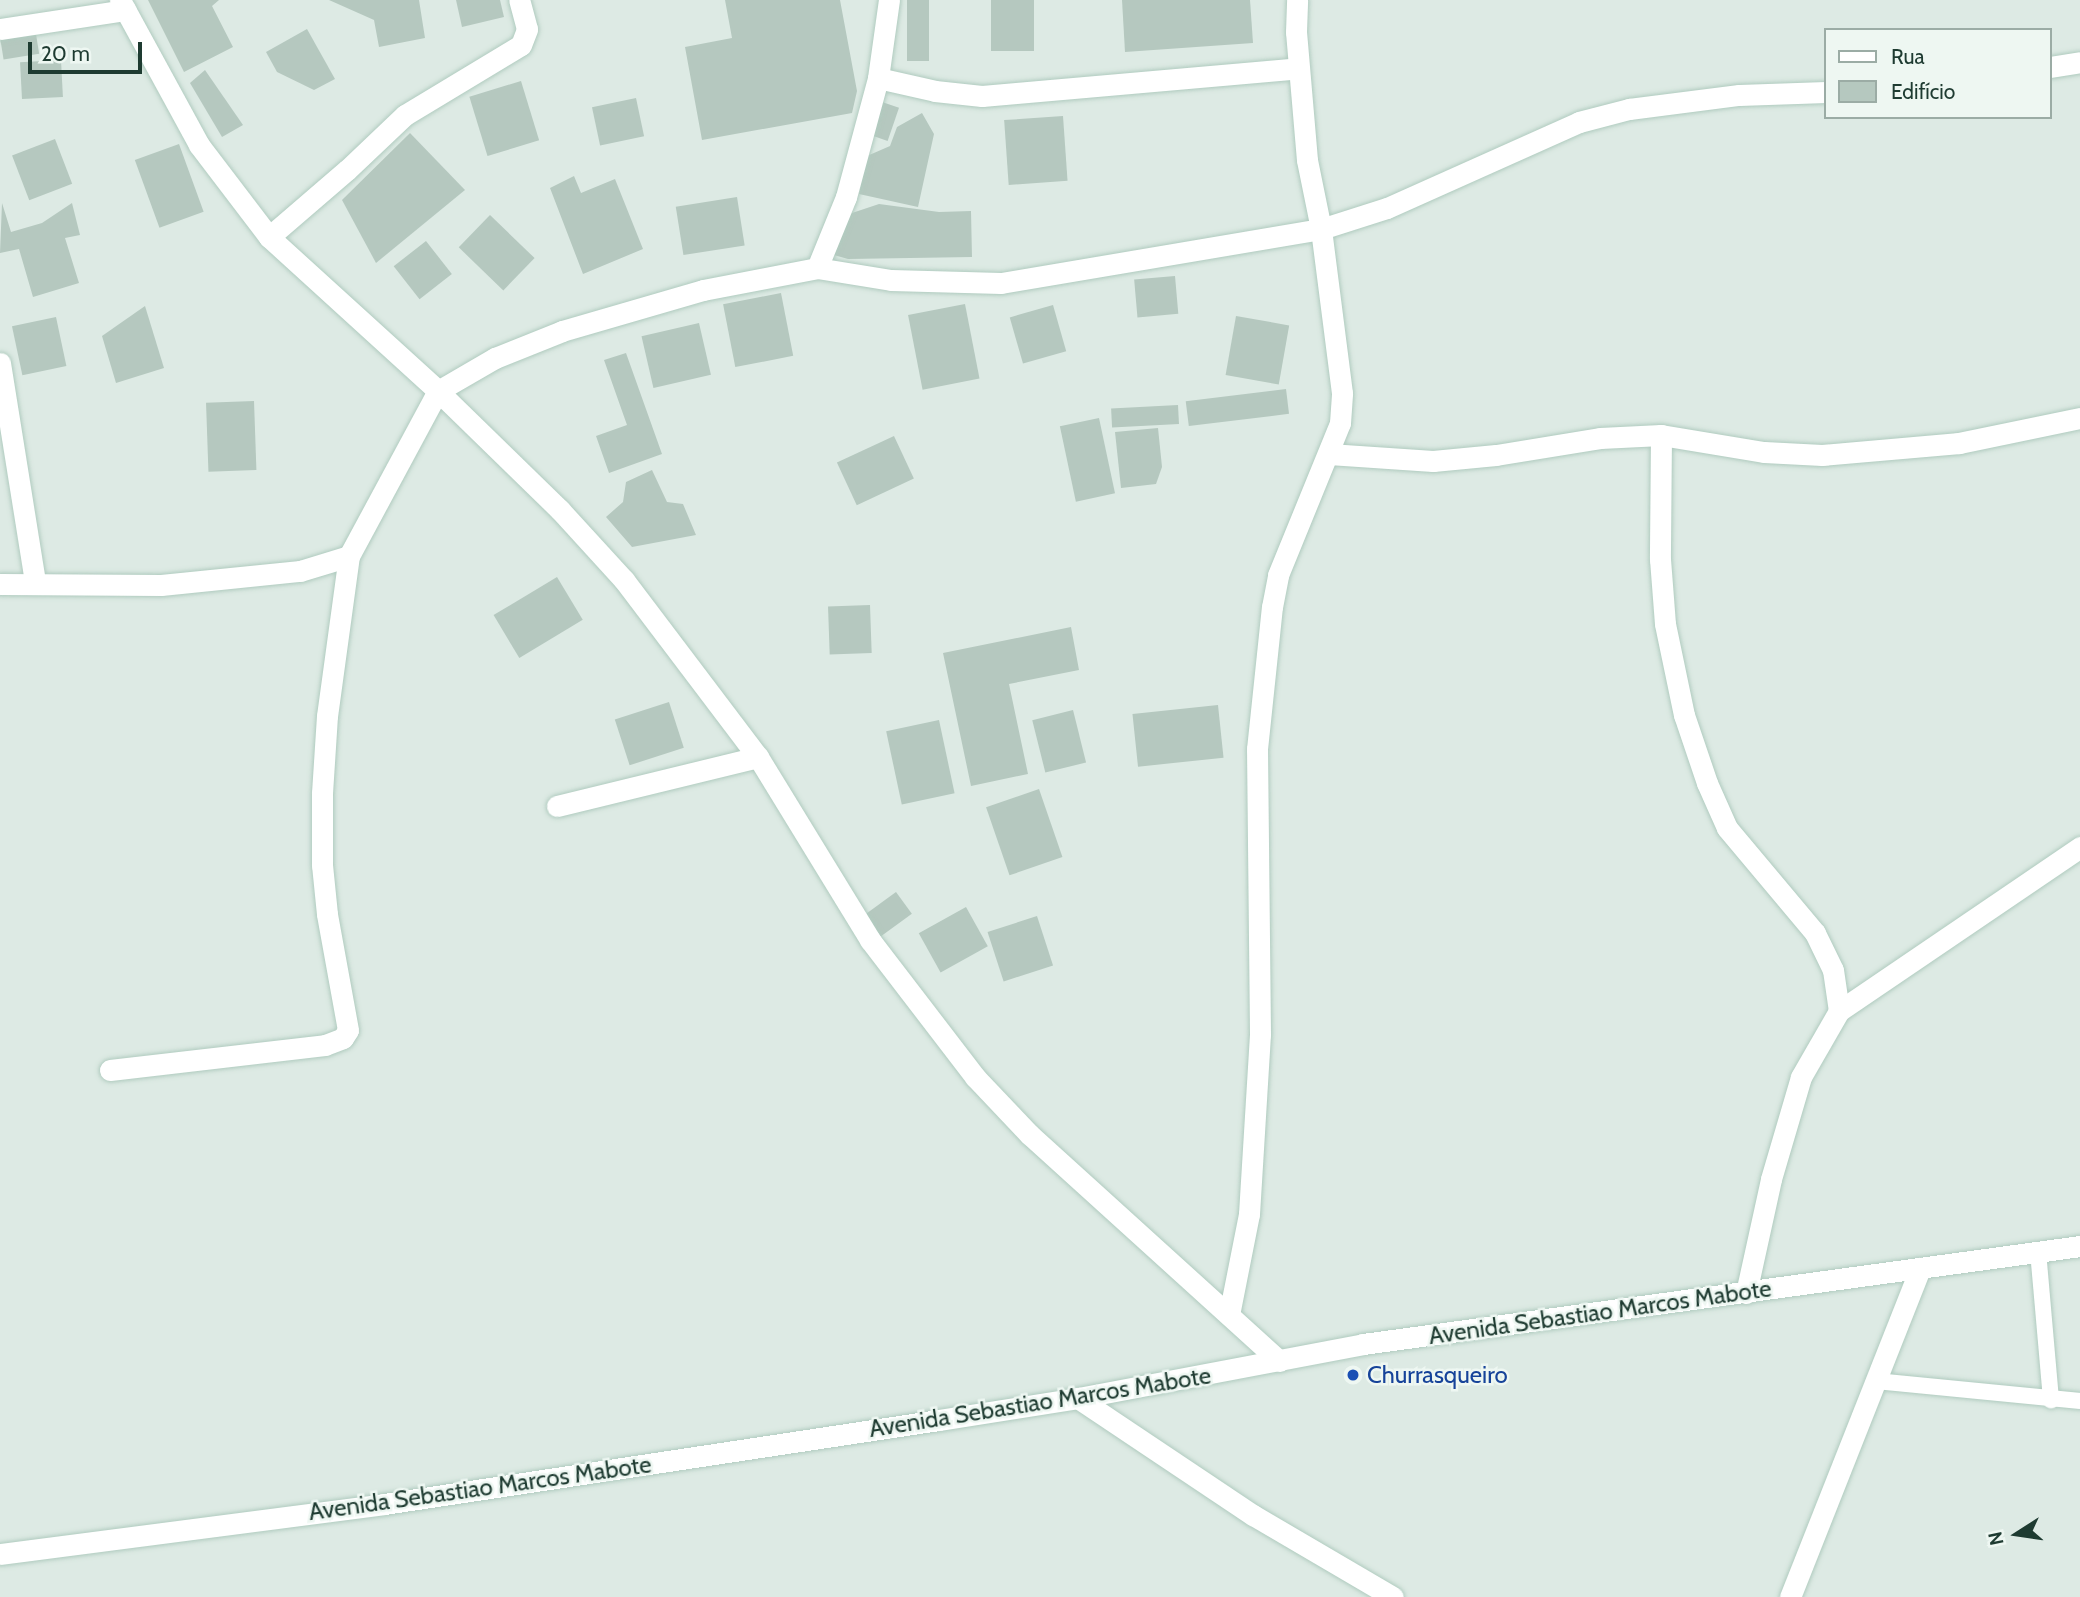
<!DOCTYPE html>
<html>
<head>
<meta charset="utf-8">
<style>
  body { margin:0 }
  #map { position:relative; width:2080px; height:1597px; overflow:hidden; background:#ddeae4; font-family:Cabin,sans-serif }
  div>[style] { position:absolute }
  .building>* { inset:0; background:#b5c8bf; transform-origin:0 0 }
  .roads { filter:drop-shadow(0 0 2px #b0cbbf) drop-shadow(0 0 2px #b0cbbf) }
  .lane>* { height:16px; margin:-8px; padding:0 8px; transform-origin:8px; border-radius:8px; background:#fff }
  .street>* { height:21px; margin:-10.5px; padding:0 10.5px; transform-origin:10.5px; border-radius:10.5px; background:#fff }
  .secondary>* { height:21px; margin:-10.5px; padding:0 10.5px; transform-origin:10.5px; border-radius:10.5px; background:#fff }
  .dots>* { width:19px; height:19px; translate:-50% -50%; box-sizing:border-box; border:4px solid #eef7f2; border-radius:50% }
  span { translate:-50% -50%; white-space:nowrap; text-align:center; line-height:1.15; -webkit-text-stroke:5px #eef7f2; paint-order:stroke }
  .street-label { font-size:24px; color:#1e3b31 }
  .transit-label { font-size:24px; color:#164399 }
  .left { translate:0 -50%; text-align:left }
  .legend { position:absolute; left:1824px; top:28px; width:228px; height:91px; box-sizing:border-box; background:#eef7f2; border:2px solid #9baca5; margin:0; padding:9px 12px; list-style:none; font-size:21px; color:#1e3b31 }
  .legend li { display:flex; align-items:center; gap:14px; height:35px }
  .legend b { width:35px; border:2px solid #9baca5 }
  .north { position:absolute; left:1982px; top:1499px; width:70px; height:70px; -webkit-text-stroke:5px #eef7f2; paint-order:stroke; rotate:258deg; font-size:19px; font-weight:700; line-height:28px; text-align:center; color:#1e3b31 }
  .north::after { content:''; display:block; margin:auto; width:24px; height:32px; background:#1e3b31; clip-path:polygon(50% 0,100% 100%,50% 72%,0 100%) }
  .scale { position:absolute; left:28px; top:42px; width:114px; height:32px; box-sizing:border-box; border:4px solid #1e3b31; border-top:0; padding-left:9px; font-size:21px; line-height:24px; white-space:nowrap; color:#1e3b31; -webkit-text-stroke:5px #eef7f2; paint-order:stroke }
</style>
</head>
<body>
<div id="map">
  <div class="building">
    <div style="clip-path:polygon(148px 0,219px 0,212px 6px,233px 47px,184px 72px)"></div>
    <div style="clip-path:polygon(329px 0,419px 0,425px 38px,379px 47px,374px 20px)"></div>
    <div style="clip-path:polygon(456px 0,500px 0,504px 17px,462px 27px)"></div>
    <div style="clip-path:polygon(725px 0,840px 0,857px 91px,852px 113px,702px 140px,685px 47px,732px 38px)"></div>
    <div style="left:907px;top:0;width:22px;height:61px"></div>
    <div style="left:991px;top:0;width:43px;height:51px"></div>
    <div style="clip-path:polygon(1122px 0,1250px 0,1253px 43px,1125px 52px)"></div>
    <div style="clip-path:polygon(307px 29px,335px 79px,314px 90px,277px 72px,266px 52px)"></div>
    <div style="left:36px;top:34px;width:20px;height:36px;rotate:81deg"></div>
    <div style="left:61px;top:60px;width:37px;height:41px;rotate:87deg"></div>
    <div style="clip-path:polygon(205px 70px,243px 125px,222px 137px,190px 83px)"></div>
    <div style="left:521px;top:81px;width:62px;height:54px;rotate:73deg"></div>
    <div style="left:636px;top:98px;width:39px;height:45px;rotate:78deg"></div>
    <div style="left:882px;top:102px;width:18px;height:35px;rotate:19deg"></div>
    <div style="clip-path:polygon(922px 113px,934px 134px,918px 207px,859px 194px,867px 156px,890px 146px,897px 127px)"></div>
    <div style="left:1063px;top:116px;width:65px;height:59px;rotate:86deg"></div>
    <div style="clip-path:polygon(410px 133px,465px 190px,376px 263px,342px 200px)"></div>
    <div style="left:55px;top:139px;width:48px;height:46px;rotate:69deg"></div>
    <div style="left:179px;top:144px;width:72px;height:47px;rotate:70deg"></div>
    <div style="clip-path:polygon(574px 176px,581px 193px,615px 179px,643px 249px,583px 274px,550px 188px)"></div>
    <div style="left:737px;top:197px;width:49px;height:62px;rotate:81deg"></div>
    <div style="clip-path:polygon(2px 203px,11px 232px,42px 223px,72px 203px,80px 235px,65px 238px,79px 283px,33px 297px,19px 249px,0 253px)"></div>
    <div style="clip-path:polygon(879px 204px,939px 212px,971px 211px,972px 257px,848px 259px,834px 255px,846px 215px)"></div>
    <div style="left:490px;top:215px;width:62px;height:45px;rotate:44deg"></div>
    <div style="left:426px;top:241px;width:42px;height:41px;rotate:52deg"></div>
    <div style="left:1175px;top:276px;width:38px;height:41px;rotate:85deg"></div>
    <div style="left:781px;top:293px;width:64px;height:59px;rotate:79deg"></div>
    <div style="left:965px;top:304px;width:76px;height:58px;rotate:79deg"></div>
    <div style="left:1053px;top:305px;width:48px;height:45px;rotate:74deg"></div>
    <div style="clip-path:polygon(145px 306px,164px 368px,116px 383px,102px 336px)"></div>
    <div style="left:1236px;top:316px;width:54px;height:60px;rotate:10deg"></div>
    <div style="left:56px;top:317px;width:50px;height:45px;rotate:78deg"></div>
    <div style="left:699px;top:323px;width:53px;height:59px;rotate:77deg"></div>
    <div style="clip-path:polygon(626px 353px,662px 454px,609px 473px,596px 436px,627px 425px,604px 360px)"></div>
    <div style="left:1286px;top:389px;width:25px;height:101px;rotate:83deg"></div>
    <div style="left:254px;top:401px;width:69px;height:48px;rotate:88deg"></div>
    <div style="left:1178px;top:405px;width:19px;height:67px;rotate:87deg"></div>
    <div style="left:1099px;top:418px;width:77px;height:40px;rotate:78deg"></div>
    <div style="clip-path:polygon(1158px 428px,1162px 467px,1156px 484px,1121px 488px,1115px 432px)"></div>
    <div style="left:894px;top:436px;width:47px;height:63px;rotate:65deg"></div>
    <div style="clip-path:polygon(652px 470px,667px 502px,683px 504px,696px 535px,632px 547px,606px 517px,623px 502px,626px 482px)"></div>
    <div style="left:557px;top:577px;width:50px;height:74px;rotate:59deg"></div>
    <div style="left:870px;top:605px;width:48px;height:42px;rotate:88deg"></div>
    <div style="clip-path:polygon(1071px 627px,1079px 670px,1009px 684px,1028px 774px,971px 786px,943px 653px)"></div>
    <div style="left:669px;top:702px;width:48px;height:57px;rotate:72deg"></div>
    <div style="left:1218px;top:705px;width:53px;height:86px;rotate:84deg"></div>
    <div style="left:1073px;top:710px;width:54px;height:42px;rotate:76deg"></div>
    <div style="left:939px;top:720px;width:75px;height:54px;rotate:78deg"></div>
    <div style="left:1039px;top:789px;width:72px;height:56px;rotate:71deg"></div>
    <div style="left:896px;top:892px;width:27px;height:39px;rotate:54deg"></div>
    <div style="left:966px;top:907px;width:45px;height:54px;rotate:61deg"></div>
    <div style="left:1037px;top:916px;width:52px;height:52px;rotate:72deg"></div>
  </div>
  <div class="roads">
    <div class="lane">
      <div style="left:2038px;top:1251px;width:150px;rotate:85deg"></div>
      <div style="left:1876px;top:1381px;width:205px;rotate:5.6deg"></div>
    </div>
    <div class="street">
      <div style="left:120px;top:0;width:165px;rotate:61.4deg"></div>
      <div style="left:199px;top:145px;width:116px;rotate:52.7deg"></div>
      <div style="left:269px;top:237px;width:229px;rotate:42.3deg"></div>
      <div style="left:438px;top:391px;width:170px;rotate:44.3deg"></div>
      <div style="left:560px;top:510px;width:95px;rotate:47.6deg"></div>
      <div style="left:624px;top:580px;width:222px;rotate:52.9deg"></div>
      <div style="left:758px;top:757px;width:215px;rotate:58.5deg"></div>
      <div style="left:870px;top:940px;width:173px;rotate:52.5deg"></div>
      <div style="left:975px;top:1077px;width:79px;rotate:46.5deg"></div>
      <div style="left:1029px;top:1134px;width:338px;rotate:42.2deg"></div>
      <div style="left:0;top:29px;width:127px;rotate:-8.6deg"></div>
      <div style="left:2050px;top:67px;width:30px;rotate:-9deg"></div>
      <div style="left:878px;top:78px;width:58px;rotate:12.8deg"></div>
      <div style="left:935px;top:91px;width:47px;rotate:6.1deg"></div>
      <div style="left:982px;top:96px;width:318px;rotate:-5deg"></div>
      <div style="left:269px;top:237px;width:103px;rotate:-40.7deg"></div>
      <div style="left:347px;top:170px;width:80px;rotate:-43.5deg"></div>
      <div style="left:405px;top:115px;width:135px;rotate:-31.1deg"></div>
      <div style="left:521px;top:45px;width:17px;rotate:-69deg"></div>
      <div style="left:527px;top:29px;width:30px;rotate:-105deg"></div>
      <div style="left:817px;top:268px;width:77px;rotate:-67.8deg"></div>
      <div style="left:846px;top:197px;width:123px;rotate:-74.9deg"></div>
      <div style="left:878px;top:78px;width:79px;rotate:-82deg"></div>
      <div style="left:0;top:363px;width:222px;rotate:80.9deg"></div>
      <div style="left:1661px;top:435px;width:124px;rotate:90.5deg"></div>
      <div style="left:1660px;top:559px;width:65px;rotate:85.6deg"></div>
      <div style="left:1665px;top:624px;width:93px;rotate:78.2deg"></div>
      <div style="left:1684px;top:715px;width:72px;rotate:71.3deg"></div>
      <div style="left:1707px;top:783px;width:49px;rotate:66deg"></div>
      <div style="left:1727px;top:828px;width:137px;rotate:50deg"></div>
      <div style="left:1815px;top:933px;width:41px;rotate:64.1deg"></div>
      <div style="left:1833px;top:970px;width:41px;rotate:81.7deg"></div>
      <div style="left:1329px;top:454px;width:104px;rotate:3.9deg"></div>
      <div style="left:1433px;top:461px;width:63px;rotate:-5.4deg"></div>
      <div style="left:1496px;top:455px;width:105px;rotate:-9.3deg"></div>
      <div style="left:1600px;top:438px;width:61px;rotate:-2.8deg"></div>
      <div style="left:1661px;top:435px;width:104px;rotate:9.4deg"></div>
      <div style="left:1764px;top:452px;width:58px;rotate:3deg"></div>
      <div style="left:1822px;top:455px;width:138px;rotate:-5deg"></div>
      <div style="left:1959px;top:443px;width:124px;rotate:-11.7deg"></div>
      <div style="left:0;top:584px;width:161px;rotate:0.4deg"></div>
      <div style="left:161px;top:585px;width:140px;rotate:-5.8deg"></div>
      <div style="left:300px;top:571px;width:51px;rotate:-17deg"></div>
      <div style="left:349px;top:556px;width:187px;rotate:-61.7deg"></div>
      <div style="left:438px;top:391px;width:66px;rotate:-30.1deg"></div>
      <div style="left:495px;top:358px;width:72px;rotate:-21.9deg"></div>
      <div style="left:562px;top:331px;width:147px;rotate:-16.2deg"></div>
      <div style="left:703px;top:290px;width:116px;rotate:-10.9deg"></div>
      <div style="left:817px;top:268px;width:75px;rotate:9.2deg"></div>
      <div style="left:891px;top:280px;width:110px;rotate:1.6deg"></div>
      <div style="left:1001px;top:283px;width:325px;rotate:-9.6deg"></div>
      <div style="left:1321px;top:229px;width:69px;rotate:-17.7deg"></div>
      <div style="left:1387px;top:208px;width:210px;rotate:-24.1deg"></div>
      <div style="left:1579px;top:122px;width:52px;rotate:-14.6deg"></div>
      <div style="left:1629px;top:109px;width:111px;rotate:-7.3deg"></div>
      <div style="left:1739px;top:95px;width:87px;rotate:-2deg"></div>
      <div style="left:557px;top:806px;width:207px;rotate:-13.7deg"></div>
      <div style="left:110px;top:1070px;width:216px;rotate:-6.6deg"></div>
      <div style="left:325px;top:1045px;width:19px;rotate:-21deg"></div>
      <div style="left:343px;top:1038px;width:9px;rotate:-58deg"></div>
      <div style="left:348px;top:1030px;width:118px;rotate:-100.3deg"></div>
      <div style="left:327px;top:914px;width:49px;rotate:-95.8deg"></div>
      <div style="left:322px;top:865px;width:72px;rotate:-90deg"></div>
      <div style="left:322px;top:793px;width:77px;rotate:-86.3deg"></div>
      <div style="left:327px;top:716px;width:162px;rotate:-82.2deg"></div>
      <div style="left:1746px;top:1293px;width:117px;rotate:-77.6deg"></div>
      <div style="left:1771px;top:1179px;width:106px;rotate:-73.6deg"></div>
      <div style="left:1801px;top:1077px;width:76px;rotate:-60.1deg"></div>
      <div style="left:1839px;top:1011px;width:292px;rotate:-34.2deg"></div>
      <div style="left:1229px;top:1315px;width:103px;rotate:-78.8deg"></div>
      <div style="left:1249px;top:1214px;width:180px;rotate:-86.5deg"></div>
      <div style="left:1260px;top:1034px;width:285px;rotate:-90.6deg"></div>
      <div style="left:1257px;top:749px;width:143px;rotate:-84deg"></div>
      <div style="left:1272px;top:607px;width:33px;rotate:-79deg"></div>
      <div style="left:1278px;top:575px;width:164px;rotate:-67.8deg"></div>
      <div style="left:1340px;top:423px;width:30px;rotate:-86deg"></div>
      <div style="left:1342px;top:393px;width:165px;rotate:-97.3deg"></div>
      <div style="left:1321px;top:229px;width:70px;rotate:-101.5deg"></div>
      <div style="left:1307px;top:160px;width:128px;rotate:-94.9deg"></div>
      <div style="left:1296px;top:32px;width:32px;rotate:-88deg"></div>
      <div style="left:1078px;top:1398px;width:211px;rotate:33.8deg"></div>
      <div style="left:1253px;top:1515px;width:162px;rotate:30.4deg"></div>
      <div style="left:1790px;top:1597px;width:354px;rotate:-68.4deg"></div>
    </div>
    <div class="secondary">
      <div style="left:0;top:1554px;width:387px;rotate:-7.4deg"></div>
      <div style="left:384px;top:1504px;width:561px;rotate:-8.61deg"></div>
      <div style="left:939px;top:1420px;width:141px;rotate:-9deg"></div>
      <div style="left:1078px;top:1398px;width:290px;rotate:-10.7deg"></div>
      <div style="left:1363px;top:1344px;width:724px;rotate:-7.78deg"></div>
    </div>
  </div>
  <div class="dots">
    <div style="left:1353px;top:1375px;background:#1a4fb4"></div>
  </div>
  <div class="street-label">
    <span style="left:1600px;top:1312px;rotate:-8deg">Avenida Sebastiao Marcos Mabote</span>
    <span style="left:1040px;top:1402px;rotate:-9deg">Avenida Sebastiao Marcos Mabote</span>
    <span style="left:480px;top:1488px;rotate:-8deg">Avenida Sebastiao Marcos Mabote</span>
  </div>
  <div class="transit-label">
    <span class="left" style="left:1367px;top:1375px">Churrasqueiro</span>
  </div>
  <ul class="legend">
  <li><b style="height:9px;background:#fff"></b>Rua</li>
  <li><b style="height:19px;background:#b5c8bf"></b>Edifício</li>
  </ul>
  <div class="north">N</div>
  <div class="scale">20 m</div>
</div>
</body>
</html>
